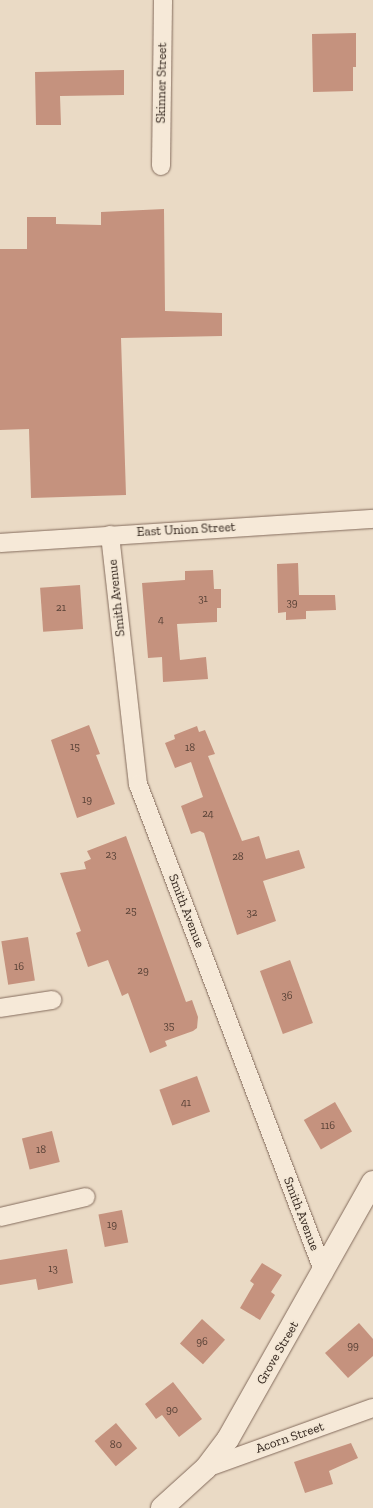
<!DOCTYPE html>
<html>
<head>
<meta charset="utf-8">
<style>
  body { margin:0 }
  #map { position:relative; width:373px; height:1508px; overflow:hidden; background:#eadac5; font-family:"Zilla Slab",serif }
  div>[style] { position:absolute }
  .building>* { inset:0; background:#c5927e; transform-origin:0 0 }
  .roads { filter:drop-shadow(0 0 1px #846c5d) drop-shadow(0 0 1px #846c5d) }
  .minor>* { height:18px; margin:-9px; padding:0 9px; transform-origin:9px; border-radius:9px; background:#f6e9d8 }
  .secondary>* { height:22px; margin:-11px; padding:0 11px; transform-origin:11px; border-radius:11px; background:#f6e9d8 }
  span { translate:-50% -50%; white-space:nowrap; text-align:center; line-height:1.15; -webkit-text-stroke:3px #f2e6d4; paint-order:stroke }
  .number-label { font-size:11px; color:#594237 }
  .number-label span { -webkit-text-stroke-width:0 }
  .street-label { font-size:13px; color:#35271f }
</style>
</head>
<body>
<div id="map">
  <div class="building">
    <div style="clip-path:polygon(356px 33px,356px 67px,353px 67px,353px 91px,313px 92px,312px 34px)"></div>
    <div style="clip-path:polygon(124px 70px,124px 95px,60px 96px,61px 125px,36px 125px,35px 72px)"></div>
    <div style="clip-path:polygon(164px 209px,165px 311px,222px 313px,222px 336px,121px 338px,126px 495px,31px 498px,29px 429px,0 430px,0 249px,27px 249px,27px 217px,56px 217px,56px 224px,101px 225px,101px 212px)"></div>
    <div style="clip-path:polygon(298px 563px,299px 595px,335px 595px,336px 610px,306px 611px,306px 619px,286px 620px,286px 612px,278px 613px,277px 564px)"></div>
    <div style="clip-path:polygon(213px 570px,214px 589px,221px 589px,221px 608px,217px 608px,217px 622px,177px 624px,180px 660px,206px 657px,208px 679px,163px 682px,162px 657px,148px 658px,142px 583px,185px 580px,185px 571px)"></div>
    <div style="left:80px;top:585px;width:44px;height:40px;rotate:86deg"></div>
    <div style="clip-path:polygon(89px 725px,100px 754px,96px 755px,115px 804px,77px 818px,51px 740px)"></div>
    <div style="clip-path:polygon(197px 726px,199px 732px,205px 730px,215px 754px,208px 756px,242px 841px,259px 836px,266px 859px,299px 850px,305px 868px,263px 881px,276px 921px,237px 935px,204px 833px,200px 831px,191px 834px,181px 806px,203px 797px,191px 762px,175px 768px,165px 743px,175px 739px,174px 735px)"></div>
    <div style="clip-path:polygon(126px 836px,186px 1002px,192px 1000px,198px 1017px,197px 1028px,193px 1031px,165px 1041px,167px 1046px,150px 1053px,128px 993px,122px 996px,108px 960px,88px 967px,76px 933px,81px 931px,60px 873px,86px 869px,84px 862px,91px 859px,87px 851px)"></div>
    <div style="left:28px;top:937px;width:44px;height:27px;rotate:81deg"></div>
    <div style="left:290px;top:960px;width:67px;height:32px;rotate:70deg"></div>
    <div style="left:197px;top:1076px;width:38px;height:40px;rotate:70deg"></div>
    <div style="left:335px;top:1102px;width:34px;height:36px;rotate:60deg"></div>
    <div style="left:52px;top:1131px;width:32px;height:31px;rotate:76deg"></div>
    <div style="left:122px;top:1210px;width:33px;height:24px;rotate:79deg"></div>
    <div style="clip-path:polygon(67px 1249px,73px 1283px,38px 1290px,36px 1279px,0 1285px,0 1260px)"></div>
    <div style="clip-path:polygon(262px 1263px,282px 1275px,271px 1292px,275px 1295px,260px 1320px,240px 1308px,254px 1284px,250px 1281px)"></div>
    <div style="left:202px;top:1319px;width:31px;height:33px;rotate:42deg"></div>
    <div style="clip-path:polygon(359px 1323px,373px 1339px,373px 1356px,348px 1378px,325px 1353px)"></div>
    <div style="clip-path:polygon(173px 1382px,202px 1419px,179px 1437px,162px 1415px,156px 1419px,145px 1404px)"></div>
    <div style="left:116px;top:1423px;width:33px;height:28px;rotate:50deg"></div>
    <div style="clip-path:polygon(351px 1443px,358px 1458px,329px 1471px,333px 1484px,305px 1493px,294px 1462px)"></div>
  </div>
  <div class="roads">
    <div class="minor">
      <div style="left:161px;top:166px;width:166px;rotate:-89.3deg"></div>
      <div style="left:110px;top:535px;width:251px;rotate:83.6deg"></div>
      <div style="left:138px;top:784px;width:523px;rotate:69.17deg"></div>
      <div style="left:0;top:543px;width:374px;rotate:-3.7deg"></div>
      <div style="left:0;top:1008px;width:53px;rotate:-8.7deg"></div>
      <div style="left:0;top:1217px;width:88px;rotate:-13.1deg"></div>
      <div style="left:206px;top:1468px;width:177px;rotate:-19.8deg"></div>
    </div>
    <div class="secondary">
      <div style="left:162px;top:1508px;width:59px;rotate:-42.3deg"></div>
      <div style="left:206px;top:1468px;width:36px;rotate:-53deg"></div>
      <div style="left:228px;top:1439px;width:295px;rotate:-60.6deg"></div>
    </div>
  </div>
  <div class="number-label">
    <span style="left:203px;top:599px">31</span>
    <span style="left:292px;top:603px">39</span>
    <span style="left:61px;top:608px">21</span>
    <span style="left:161px;top:620px">4</span>
    <span style="left:75px;top:747px">15</span>
    <span style="left:190px;top:748px">18</span>
    <span style="left:87px;top:800px">19</span>
    <span style="left:208px;top:814px">24</span>
    <span style="left:111px;top:855px">23</span>
    <span style="left:238px;top:857px">28</span>
    <span style="left:131px;top:911px">25</span>
    <span style="left:252px;top:913px">32</span>
    <span style="left:19px;top:967px">16</span>
    <span style="left:143px;top:971px">29</span>
    <span style="left:287px;top:996px">36</span>
    <span style="left:169px;top:1026px">35</span>
    <span style="left:186px;top:1103px">41</span>
    <span style="left:328px;top:1126px">116</span>
    <span style="left:41px;top:1150px">18</span>
    <span style="left:112px;top:1225px">19</span>
    <span style="left:53px;top:1269px">13</span>
    <span style="left:202px;top:1342px">96</span>
    <span style="left:353px;top:1346px">99</span>
    <span style="left:172px;top:1410px">90</span>
    <span style="left:116px;top:1445px">80</span>
  </div>
  <div class="street-label">
    <span style="left:162px;top:83px;rotate:-89deg">Skinner Street</span>
    <span style="left:186px;top:530px;rotate:-3deg">East Union Street</span>
    <span style="left:117px;top:598px;rotate:-96deg">Smith Avenue</span>
    <span style="left:186px;top:911px;rotate:69deg">Smith Avenue</span>
    <span style="left:301px;top:1214px;rotate:69deg">Smith Avenue</span>
    <span style="left:278px;top:1353px;rotate:-60deg">Grove Street</span>
    <span style="left:290px;top:1438px;rotate:-19deg">Acorn Street</span>
  </div>
</div>
</body>
</html>
